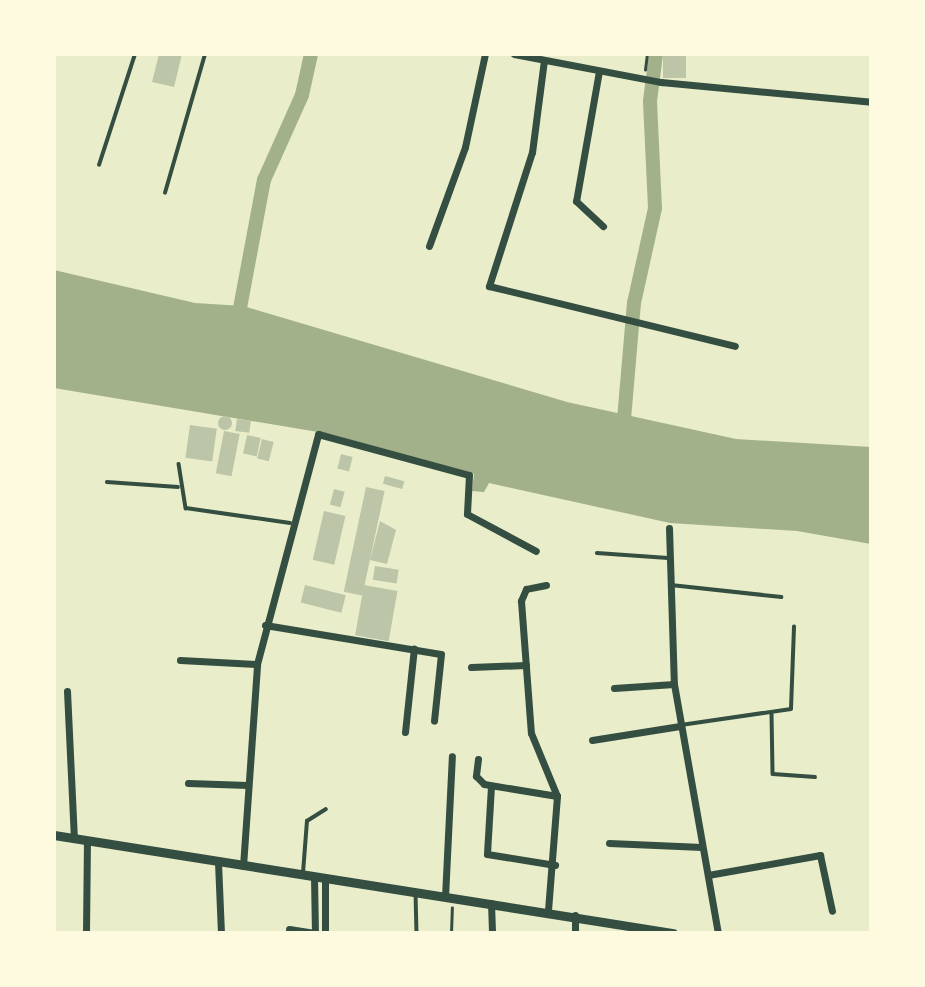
<!DOCTYPE html>
<html>
<head>
<meta charset="utf-8">
<style>
  body { margin:0 }
  #map { position:relative; width:925px; height:987px; overflow:hidden; background:#e9edc9; font-family:Lora,serif }
  div>[style] { position:absolute }
  .water>* { inset:0; background:#a3b18a }
  .canal>* { height:14px; margin:-7px; padding:0 7px; transform-origin:7px; border-radius:7px; background:#a3b18a }
  .building>* { inset:0; background:#bcc5a7; transform-origin:0 0 }
  .round { border-radius:50% }
  .path>* { height:2.5px; margin:-1.25px; padding:0 1.25px; transform-origin:1.25px; border-radius:1.25px; background:#344e41 }
  .service>* { height:3.5px; margin:-1.75px; padding:0 1.75px; transform-origin:1.75px; border-radius:1.75px; background:#344e41 }
  .minor>* { height:7px; margin:-3.5px; padding:0 3.5px; transform-origin:3.5px; border-radius:3.5px; background:#344e41 }
  .tertiary>* { height:9px; margin:-4.5px; padding:0 4.5px; transform-origin:4.5px; border-radius:4.5px; background:#344e41 }
  span { translate:-50% -50%; white-space:nowrap; text-align:center; line-height:1.15; -webkit-text-stroke:5px #fefae0; paint-order:stroke }
  .frame { position:absolute; inset:0; border:56px solid #fefae0; pointer-events:none }
</style>
</head>
<body>
<div id="map">
  <div class="water">
    <div style="clip-path:polygon(54px 270px,195px 303px,243px 306px,567px 402px,736px 439px,871px 447px,871px 544px,797px 531px,670px 523px,489px 483px,484px 492px,472px 491px,474px 474px,330px 434px,54px 388px)"></div>
  </div>
  <div class="canal">
    <div style="left:237px;top:324px;width:147px;rotate:-79.4deg"></div>
    <div style="left:264px;top:180px;width:93px;rotate:-65.9deg"></div>
    <div style="left:302px;top:95px;width:42px;rotate:-77.6deg"></div>
    <div style="left:623px;top:431px;width:128px;rotate:-85.1deg"></div>
    <div style="left:634px;top:303px;width:97px;rotate:-77.5deg"></div>
    <div style="left:655px;top:208px;width:107px;rotate:-92.7deg"></div>
    <div style="left:650px;top:101px;width:47px;rotate:-82.7deg"></div>
  </div>
  <div class="building">
    <div style="clip-path:polygon(159px 54px,182px 54px,174px 87px,152px 82px)"></div>
    <div style="left:663px;top:54px;width:23px;height:24px"></div>
    <div class="round" style="left:218px;top:416px;width:14px;height:14px"></div>
    <div style="left:237px;top:419px;width:14px;height:12px;rotate:8deg"></div>
    <div style="left:190px;top:425px;width:27px;height:33px;rotate:8deg"></div>
    <div style="left:224px;top:431px;width:16px;height:43px;rotate:11deg"></div>
    <div style="left:247px;top:435px;width:14px;height:19px;rotate:12deg"></div>
    <div style="left:262px;top:439px;width:12px;height:20px;rotate:14deg"></div>
    <div style="left:341px;top:454px;width:12px;height:15px;rotate:14deg"></div>
    <div style="left:385px;top:476px;width:20px;height:8px;rotate:15deg"></div>
    <div style="left:366px;top:487px;width:19px;height:107px;rotate:12deg"></div>
    <div style="left:334px;top:489px;width:11px;height:16px;rotate:15deg"></div>
    <div style="left:324px;top:511px;width:22px;height:50px;rotate:13deg"></div>
    <div style="clip-path:polygon(380px 521px,396px 530px,387px 564px,370px 560px)"></div>
    <div style="left:375px;top:566px;width:24px;height:14px;rotate:9deg"></div>
    <div style="left:305px;top:585px;width:42px;height:18px;rotate:14deg"></div>
    <div style="left:364px;top:585px;width:34px;height:51px;rotate:10deg"></div>
  </div>
  <div class="path">
    <div style="left:645px;top:70px;width:16px;rotate:-83deg"></div>
    <div style="left:451px;top:933px;width:25px;rotate:-88deg"></div>
  </div>
  <div class="service">
    <div style="left:99px;top:165px;width:117px;rotate:-72deg"></div>
    <div style="left:165px;top:193px;width:145px;rotate:-73.9deg"></div>
    <div style="left:179px;top:464px;width:45px;rotate:81deg"></div>
    <div style="left:186px;top:508px;width:105px;rotate:8.2deg"></div>
    <div style="left:107px;top:482px;width:71px;rotate:4deg"></div>
    <div style="left:597px;top:553px;width:71px;rotate:4deg"></div>
    <div style="left:671px;top:585px;width:111px;rotate:6.2deg"></div>
    <div style="left:772px;top:714px;width:60px;rotate:89deg"></div>
    <div style="left:773px;top:774px;width:42px;rotate:4.1deg"></div>
    <div style="left:681px;top:725px;width:111px;rotate:-8.3deg"></div>
    <div style="left:791px;top:709px;width:82px;rotate:-87.9deg"></div>
    <div style="left:303px;top:873px;width:52px;rotate:-85.6deg"></div>
    <div style="left:307px;top:821px;width:22px;rotate:-32deg"></div>
    <div style="left:416px;top:893px;width:40px;rotate:88.6deg"></div>
  </div>
  <div class="minor">
    <div style="left:514px;top:54px;width:150px;rotate:10.8deg"></div>
    <div style="left:661px;top:82px;width:211px;rotate:5.4deg"></div>
    <div style="left:544px;top:60px;width:93px;rotate:97.4deg"></div>
    <div style="left:532px;top:152px;width:141px;rotate:107.8deg"></div>
    <div style="left:489px;top:286px;width:253px;rotate:13.7deg"></div>
    <div style="left:599px;top:71px;width:132px;rotate:100deg"></div>
    <div style="left:576px;top:201px;width:37px;rotate:43deg"></div>
    <div style="left:429px;top:246px;width:105px;rotate:-70deg"></div>
    <div style="left:465px;top:147px;width:95px;rotate:-77.9deg"></div>
    <div style="left:669px;top:528px;width:156px;rotate:88.2deg"></div>
    <div style="left:674px;top:684px;width:253px;rotate:80deg"></div>
    <div style="left:546px;top:585px;width:20px;rotate:169deg"></div>
    <div style="left:526px;top:589px;width:13px;rotate:113deg"></div>
    <div style="left:521px;top:601px;width:132px;rotate:85.7deg"></div>
    <div style="left:531px;top:733px;width:68px;rotate:67.6deg"></div>
    <div style="left:557px;top:796px;width:115px;rotate:94.5deg"></div>
    <div style="left:265px;top:625px;width:178px;rotate:9.4deg"></div>
    <div style="left:441px;top:654px;width:67px;rotate:96deg"></div>
    <div style="left:180px;top:660px;width:77px;rotate:3deg"></div>
    <div style="left:471px;top:667px;width:55px;rotate:-2.1deg"></div>
    <div style="left:614px;top:688px;width:60px;rotate:-3.8deg"></div>
    <div style="left:67px;top:691px;width:148px;rotate:87.3deg"></div>
    <div style="left:405px;top:732px;width:84px;rotate:-83.9deg"></div>
    <div style="left:592px;top:740px;width:89px;rotate:-9deg"></div>
    <div style="left:478px;top:759px;width:17px;rotate:97deg"></div>
    <div style="left:476px;top:776px;width:11px;rotate:45deg"></div>
    <div style="left:484px;top:784px;width:74px;rotate:9.3deg"></div>
    <div style="left:188px;top:783px;width:60px;rotate:1.9deg"></div>
    <div style="left:491px;top:786px;width:68px;rotate:93.4deg"></div>
    <div style="left:487px;top:854px;width:69px;rotate:9.2deg"></div>
    <div style="left:609px;top:843px;width:93px;rotate:2.5deg"></div>
    <div style="left:218px;top:862px;width:71px;rotate:87.6deg"></div>
    <div style="left:243px;top:866px;width:202px;rotate:-86deg"></div>
    <div style="left:257px;top:664px;width:238px;rotate:-75.1deg"></div>
    <div style="left:318px;top:434px;width:156px;rotate:15.2deg"></div>
    <div style="left:469px;top:475px;width:39px;rotate:93deg"></div>
    <div style="left:467px;top:514px;width:78px;rotate:28.2deg"></div>
    <div style="left:708px;top:875px;width:114px;rotate:-10.1deg"></div>
    <div style="left:820px;top:855px;width:57px;rotate:77.9deg"></div>
    <div style="left:314px;top:877px;width:56px;rotate:89deg"></div>
    <div style="left:445px;top:897px;width:141px;rotate:-87.2deg"></div>
    <div style="left:491px;top:903px;width:30px;rotate:88deg"></div>
    <div style="left:289px;top:929px;width:26px;rotate:9deg"></div>
    <div style="left:86px;top:933px;width:92px;rotate:-89.4deg"></div>
    <div style="left:325px;top:933px;width:55px;rotate:-90deg"></div>
    <div style="left:575px;top:933px;width:18px;rotate:-90deg"></div>
  </div>
  <div class="tertiary">
    <div style="left:54px;top:835px;width:627px;rotate:9deg"></div>
  </div>
  <div class="frame"></div>
</div>
</body>
</html>
